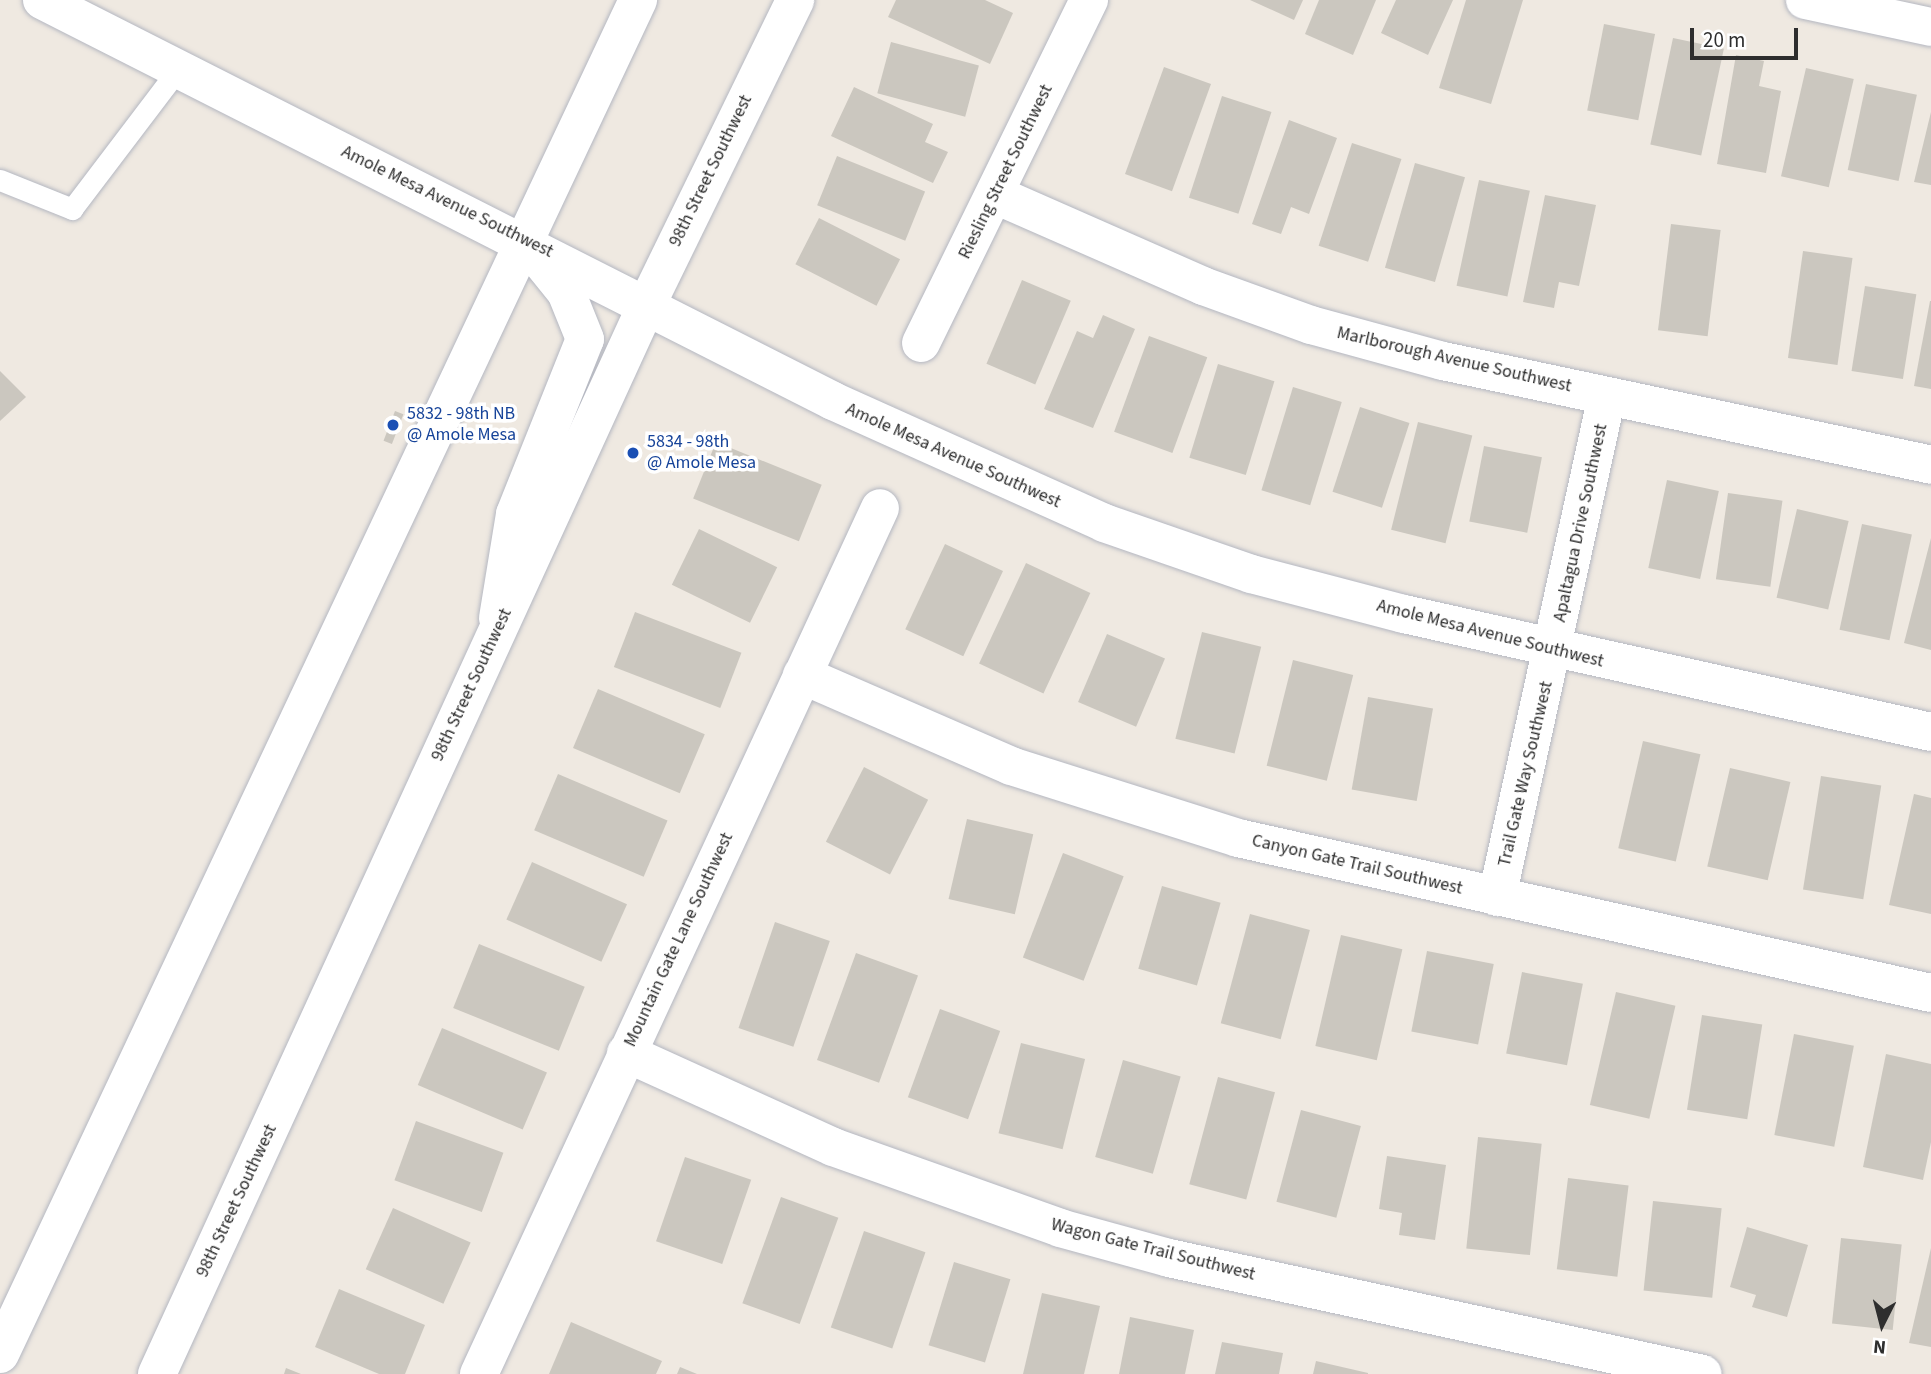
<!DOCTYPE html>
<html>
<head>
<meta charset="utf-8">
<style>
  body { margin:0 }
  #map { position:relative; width:1931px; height:1374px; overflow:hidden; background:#efe9e1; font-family:"Source Sans 3",sans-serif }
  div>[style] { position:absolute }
  .building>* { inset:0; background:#cbc7bf; transform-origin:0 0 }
  .roads { filter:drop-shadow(0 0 2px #b4b7c1) drop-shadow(0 0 2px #b4b7c1) }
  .service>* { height:21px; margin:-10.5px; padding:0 10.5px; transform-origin:10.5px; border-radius:10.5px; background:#fff }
  .minor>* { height:38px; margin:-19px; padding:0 19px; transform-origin:19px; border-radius:19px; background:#fff }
  .tertiary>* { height:38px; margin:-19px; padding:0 19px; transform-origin:19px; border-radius:19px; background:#fff }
  .secondary>* { height:38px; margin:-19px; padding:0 19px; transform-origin:19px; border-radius:19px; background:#fff }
  .dots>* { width:19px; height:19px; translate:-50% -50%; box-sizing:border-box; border:4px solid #fff; border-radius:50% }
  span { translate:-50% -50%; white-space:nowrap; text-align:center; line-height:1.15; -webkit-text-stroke:7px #fff; paint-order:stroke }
  .street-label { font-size:18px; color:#2e2e2e }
  .transit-label { font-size:18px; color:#164399 }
  .left { translate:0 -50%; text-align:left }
  .north { position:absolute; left:1847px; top:1290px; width:70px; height:70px; -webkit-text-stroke:5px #fff; paint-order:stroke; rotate:186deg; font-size:19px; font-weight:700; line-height:28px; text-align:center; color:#2e2e2e }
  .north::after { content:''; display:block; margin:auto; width:24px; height:32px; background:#2e2e2e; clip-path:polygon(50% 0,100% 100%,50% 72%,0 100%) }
  .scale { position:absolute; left:1690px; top:28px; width:108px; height:32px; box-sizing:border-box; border:4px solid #2e2e2e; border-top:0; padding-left:9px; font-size:21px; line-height:24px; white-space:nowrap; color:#2e2e2e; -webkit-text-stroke:5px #fff; paint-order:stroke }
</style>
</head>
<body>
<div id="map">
  <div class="building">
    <div style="clip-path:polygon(896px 0,985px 0,1013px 13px,990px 64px,888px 17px)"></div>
    <div style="clip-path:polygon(1250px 0,1303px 0,1294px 20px)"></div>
    <div style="clip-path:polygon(1319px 0,1376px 0,1353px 55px,1305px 34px)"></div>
    <div style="clip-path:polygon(1396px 0,1453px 0,1428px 55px,1381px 33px)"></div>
    <div style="clip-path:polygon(1466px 0,1523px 0,1491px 104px,1439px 88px)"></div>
    <div style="left:1604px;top:24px;width:52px;height:88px;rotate:11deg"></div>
    <div style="left:1673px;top:38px;width:52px;height:109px;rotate:12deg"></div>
    <div style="left:891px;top:42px;width:91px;height:53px;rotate:15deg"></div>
    <div style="clip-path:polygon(1736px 55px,1764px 61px,1759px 86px,1781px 91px,1766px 173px,1717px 164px)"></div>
    <div style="left:1164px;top:67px;width:50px;height:114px;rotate:20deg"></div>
    <div style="left:1806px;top:68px;width:49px;height:111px;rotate:13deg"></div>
    <div style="left:1866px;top:84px;width:52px;height:88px;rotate:12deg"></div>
    <div style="clip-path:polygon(854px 87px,933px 124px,925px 142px,948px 152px,933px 183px,831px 136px)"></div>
    <div style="left:1222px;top:96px;width:52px;height:107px;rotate:18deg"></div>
    <div style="clip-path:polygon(1931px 112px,1931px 185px,1914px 182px)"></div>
    <div style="clip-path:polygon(1289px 120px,1337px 138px,1309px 214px,1291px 207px,1281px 234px,1252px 224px)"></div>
    <div style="left:1352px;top:143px;width:52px;height:108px;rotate:18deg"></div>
    <div style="left:837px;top:156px;width:95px;height:53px;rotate:22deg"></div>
    <div style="left:1415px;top:163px;width:52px;height:109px;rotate:16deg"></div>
    <div style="left:1479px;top:180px;width:52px;height:108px;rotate:12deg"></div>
    <div style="clip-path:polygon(1545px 195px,1596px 205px,1579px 286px,1559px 282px,1554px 308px,1523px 302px)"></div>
    <div style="left:819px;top:218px;width:91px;height:52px;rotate:27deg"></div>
    <div style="left:1671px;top:224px;width:50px;height:107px;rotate:7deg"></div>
    <div style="left:1803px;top:251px;width:50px;height:108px;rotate:8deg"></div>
    <div style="left:1022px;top:280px;width:53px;height:91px;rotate:23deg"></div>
    <div style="left:1865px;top:286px;width:52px;height:86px;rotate:9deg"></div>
    <div style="clip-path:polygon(1930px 301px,1931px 301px,1931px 389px,1914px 386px)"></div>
    <div style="clip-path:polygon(1103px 315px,1135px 329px,1093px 428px,1044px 409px,1077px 331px,1093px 338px)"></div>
    <div style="left:1149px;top:336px;width:62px;height:102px;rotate:20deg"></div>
    <div style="left:1218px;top:364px;width:59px;height:98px;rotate:17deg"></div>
    <div style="clip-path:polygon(0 371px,26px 397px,0 421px)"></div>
    <div style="left:1293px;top:387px;width:51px;height:108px;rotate:17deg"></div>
    <div style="left:1360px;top:407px;width:52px;height:89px;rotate:18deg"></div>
    <div style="left:395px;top:411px;width:9px;height:32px;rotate:21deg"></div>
    <div style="left:1418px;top:422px;width:56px;height:111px;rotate:14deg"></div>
    <div style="left:716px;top:442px;width:114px;height:61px;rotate:22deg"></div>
    <div style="left:1484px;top:446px;width:59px;height:77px;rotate:11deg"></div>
    <div style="left:1667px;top:480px;width:53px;height:90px;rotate:12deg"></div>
    <div style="left:1728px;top:493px;width:55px;height:87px;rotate:8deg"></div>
    <div style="left:1797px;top:509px;width:53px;height:91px;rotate:13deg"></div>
    <div style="left:1862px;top:524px;width:51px;height:108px;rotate:12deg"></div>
    <div style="left:699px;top:529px;width:87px;height:62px;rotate:26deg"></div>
    <div style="clip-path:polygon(1931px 538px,1931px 650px,1904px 643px)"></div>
    <div style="left:945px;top:544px;width:64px;height:94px;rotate:25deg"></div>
    <div style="left:1026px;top:563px;width:71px;height:111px;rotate:25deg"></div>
    <div style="left:635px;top:612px;width:114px;height:59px;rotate:21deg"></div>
    <div style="left:1202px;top:632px;width:61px;height:110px;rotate:14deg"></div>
    <div style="left:1107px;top:634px;width:63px;height:74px;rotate:23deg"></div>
    <div style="left:1293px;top:660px;width:62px;height:109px;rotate:14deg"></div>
    <div style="left:598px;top:689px;width:116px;height:64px;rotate:23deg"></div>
    <div style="left:1368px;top:697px;width:66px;height:94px;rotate:10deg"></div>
    <div style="left:1643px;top:741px;width:59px;height:110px;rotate:13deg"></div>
    <div style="left:864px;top:767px;width:72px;height:84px;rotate:27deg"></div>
    <div style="left:1730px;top:768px;width:62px;height:101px;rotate:13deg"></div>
    <div style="left:558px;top:774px;width:119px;height:61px;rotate:23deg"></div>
    <div style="left:1821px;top:776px;width:61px;height:115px;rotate:9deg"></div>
    <div style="clip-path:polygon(1914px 794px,1931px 798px,1931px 914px,1889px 905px)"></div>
    <div style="left:967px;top:819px;width:68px;height:82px;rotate:13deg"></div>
    <div style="left:1063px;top:853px;width:65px;height:112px;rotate:21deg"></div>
    <div style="left:532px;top:862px;width:104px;height:63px;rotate:24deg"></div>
    <div style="left:1162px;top:886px;width:61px;height:86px;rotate:16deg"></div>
    <div style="left:1250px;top:914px;width:62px;height:113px;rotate:15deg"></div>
    <div style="left:775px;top:922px;width:58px;height:112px;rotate:19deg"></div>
    <div style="left:1341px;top:935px;width:63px;height:114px;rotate:13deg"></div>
    <div style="left:479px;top:944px;width:114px;height:69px;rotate:22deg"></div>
    <div style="left:1427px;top:951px;width:68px;height:82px;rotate:11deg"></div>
    <div style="left:856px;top:953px;width:66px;height:114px;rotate:20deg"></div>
    <div style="left:1522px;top:972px;width:62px;height:83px;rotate:11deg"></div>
    <div style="left:1616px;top:992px;width:61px;height:116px;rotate:13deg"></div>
    <div style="left:940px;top:1009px;width:64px;height:94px;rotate:20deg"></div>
    <div style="left:1702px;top:1015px;width:61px;height:96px;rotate:9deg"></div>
    <div style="left:442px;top:1028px;width:114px;height:62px;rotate:23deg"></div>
    <div style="left:1794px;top:1034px;width:61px;height:103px;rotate:11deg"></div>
    <div style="left:1021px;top:1043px;width:66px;height:93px;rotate:14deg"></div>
    <div style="clip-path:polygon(1886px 1054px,1931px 1064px,1931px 1142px,1923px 1180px,1863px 1167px)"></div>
    <div style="left:1123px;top:1060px;width:60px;height:101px;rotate:16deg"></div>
    <div style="left:1218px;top:1077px;width:59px;height:111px;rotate:15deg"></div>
    <div style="left:1301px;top:1110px;width:62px;height:95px;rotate:15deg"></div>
    <div style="left:416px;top:1121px;width:93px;height:63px;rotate:20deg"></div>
    <div style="left:1478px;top:1137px;width:64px;height:112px;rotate:6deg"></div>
    <div style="clip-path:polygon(1387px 1156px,1446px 1165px,1435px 1240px,1399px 1235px,1402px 1213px,1379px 1209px)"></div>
    <div style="left:685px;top:1157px;width:70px;height:89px;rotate:19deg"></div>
    <div style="left:1568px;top:1178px;width:61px;height:92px;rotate:7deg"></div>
    <div style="left:781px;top:1197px;width:61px;height:113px;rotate:20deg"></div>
    <div style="left:1653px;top:1201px;width:69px;height:90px;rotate:6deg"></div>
    <div style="left:393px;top:1208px;width:85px;height:67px;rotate:24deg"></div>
    <div style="clip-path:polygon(1747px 1227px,1808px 1245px,1787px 1317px,1752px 1307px,1756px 1295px,1730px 1287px)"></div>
    <div style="left:864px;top:1231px;width:65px;height:102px;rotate:19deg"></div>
    <div style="left:1841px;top:1238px;width:61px;height:86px;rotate:6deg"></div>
    <div style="clip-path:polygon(1931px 1248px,1931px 1347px,1909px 1343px)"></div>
    <div style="left:954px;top:1262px;width:59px;height:87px;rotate:17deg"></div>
    <div style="clip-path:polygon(339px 1289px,425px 1325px,405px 1374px,379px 1374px,315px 1347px)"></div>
    <div style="clip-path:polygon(1042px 1293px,1100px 1306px,1084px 1374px,1023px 1374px)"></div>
    <div style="clip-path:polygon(1130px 1317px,1194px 1330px,1185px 1374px,1119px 1374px)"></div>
    <div style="clip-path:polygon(571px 1322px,662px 1361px,656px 1374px,549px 1374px)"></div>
    <div style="clip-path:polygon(1222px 1342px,1283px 1353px,1279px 1374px,1215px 1374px)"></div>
    <div style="clip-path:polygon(1316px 1361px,1368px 1373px,1368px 1374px,1313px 1374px)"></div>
    <div style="clip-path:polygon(680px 1367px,697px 1374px,677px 1374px)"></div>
    <div style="clip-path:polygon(286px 1368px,301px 1374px,284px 1374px)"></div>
  </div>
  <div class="roads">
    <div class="service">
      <div style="left:0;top:180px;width:78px;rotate:21.9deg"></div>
      <div style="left:72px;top:209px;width:177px;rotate:-52.8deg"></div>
    </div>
    <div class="minor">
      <div style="left:1805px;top:0;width:129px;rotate:12.1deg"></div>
      <div style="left:996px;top:195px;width:226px;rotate:23.7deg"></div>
      <div style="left:1203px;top:286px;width:115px;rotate:19.9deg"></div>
      <div style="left:1311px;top:325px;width:137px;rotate:15.3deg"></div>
      <div style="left:1443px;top:361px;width:499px;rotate:12deg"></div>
      <div style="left:921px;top:343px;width:382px;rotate:-63.9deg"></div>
      <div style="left:802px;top:675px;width:228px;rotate:23.5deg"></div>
      <div style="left:1011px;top:766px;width:238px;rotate:17.6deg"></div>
      <div style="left:1238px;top:838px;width:710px;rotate:12.61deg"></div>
      <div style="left:1497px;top:897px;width:513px;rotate:-77.62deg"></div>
      <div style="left:626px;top:1053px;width:227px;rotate:24.4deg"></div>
      <div style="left:833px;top:1147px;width:241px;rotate:19.6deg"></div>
      <div style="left:1060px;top:1228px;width:113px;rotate:15.4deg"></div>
      <div style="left:1169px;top:1258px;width:546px;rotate:12.26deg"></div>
      <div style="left:479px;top:1374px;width:954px;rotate:-65.15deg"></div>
    </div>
    <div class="tertiary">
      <div style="left:42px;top:0;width:887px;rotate:26.88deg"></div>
      <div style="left:833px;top:401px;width:297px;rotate:24.2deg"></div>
      <div style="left:1104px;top:523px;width:156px;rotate:19.1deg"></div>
      <div style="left:1251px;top:574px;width:158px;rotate:14.7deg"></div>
      <div style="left:1404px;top:614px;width:540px;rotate:12.62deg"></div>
      <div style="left:498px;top:618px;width:105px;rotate:-80.7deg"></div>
      <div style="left:515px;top:514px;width:188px;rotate:-68.2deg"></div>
      <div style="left:585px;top:339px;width:51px;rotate:-112deg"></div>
      <div style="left:566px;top:292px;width:54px;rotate:-129deg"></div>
    </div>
    <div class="secondary">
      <div style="left:0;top:1354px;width:1497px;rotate:-64.77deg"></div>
      <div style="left:157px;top:1374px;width:1179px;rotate:-65.39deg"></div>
      <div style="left:648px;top:302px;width:336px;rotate:-64deg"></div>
    </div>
  </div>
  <div class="dots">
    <div style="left:393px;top:425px;background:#1a4fb4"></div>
    <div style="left:633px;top:453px;background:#1a4fb4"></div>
  </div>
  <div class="street-label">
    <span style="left:711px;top:171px;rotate:-64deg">98th Street Southwest</span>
    <span style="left:1006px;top:172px;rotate:-64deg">Riesling Street Southwest</span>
    <span style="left:447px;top:202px;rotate:26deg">Amole Mesa Avenue Southwest</span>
    <span style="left:1454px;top:360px;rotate:13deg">Marlborough Avenue Southwest</span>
    <span style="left:953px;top:456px;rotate:24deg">Amole Mesa Avenue Southwest</span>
    <span style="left:1581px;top:523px;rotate:-78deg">Apaltagua Drive Southwest</span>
    <span style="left:1490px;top:634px;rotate:14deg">Amole Mesa Avenue Southwest</span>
    <span style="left:472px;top:685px;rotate:-65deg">98th Street Southwest</span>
    <span style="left:1526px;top:774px;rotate:-77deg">Trail Gate Way Southwest</span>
    <span style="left:1357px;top:865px;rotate:13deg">Canyon Gate Trail Southwest</span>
    <span style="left:679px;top:940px;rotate:-65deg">Mountain Gate Lane Southwest</span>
    <span style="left:237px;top:1201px;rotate:-65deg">98th Street Southwest</span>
    <span style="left:1153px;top:1250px;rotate:14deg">Wagon Gate Trail Southwest</span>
  </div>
  <div class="transit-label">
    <span class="left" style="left:407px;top:425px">5832 - 98th NB<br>@ Amole Mesa</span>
    <span class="left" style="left:647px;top:453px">5834 - 98th<br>@ Amole Mesa</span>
  </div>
  <div class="north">N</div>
  <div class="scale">20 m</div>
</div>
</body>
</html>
